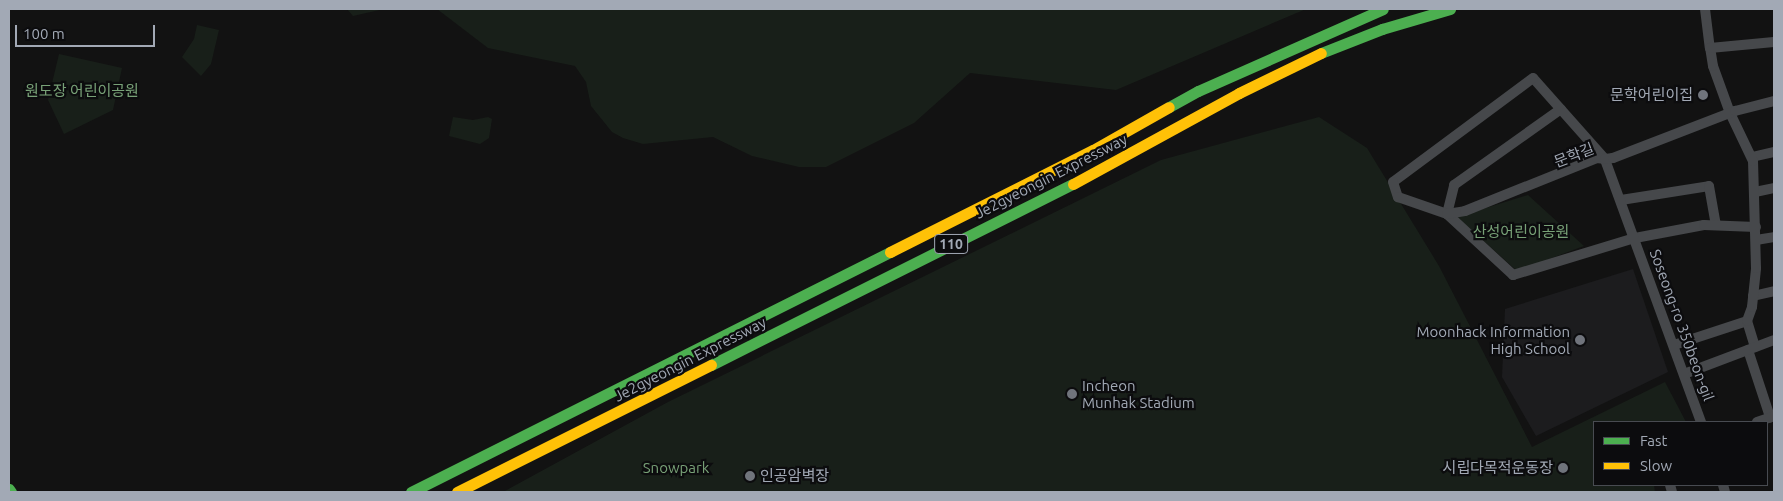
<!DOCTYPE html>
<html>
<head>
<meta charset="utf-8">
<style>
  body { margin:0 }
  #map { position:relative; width:1783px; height:501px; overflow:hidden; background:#121212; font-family:Ubuntu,"Noto Sans KR",sans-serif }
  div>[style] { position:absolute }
  .built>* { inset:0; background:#1c1c1e }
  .green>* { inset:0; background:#181f19 }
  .street>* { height:10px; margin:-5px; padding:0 5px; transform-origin:5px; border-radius:5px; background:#46484b }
  .fast>* { height:11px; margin:-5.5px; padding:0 5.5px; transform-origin:5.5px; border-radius:5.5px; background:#4caf50 }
  .slow>* { height:11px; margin:-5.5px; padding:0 5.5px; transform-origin:5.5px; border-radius:5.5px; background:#ffc107 }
  .dots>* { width:14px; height:14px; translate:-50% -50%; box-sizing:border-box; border:2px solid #0c0c0e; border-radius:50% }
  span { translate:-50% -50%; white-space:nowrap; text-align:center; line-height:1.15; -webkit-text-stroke:4.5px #0c0c0e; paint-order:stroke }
  .shield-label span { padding:1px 4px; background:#0c0c0e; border:1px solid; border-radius:4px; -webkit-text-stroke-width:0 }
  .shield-label { font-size:14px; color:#a2a9b5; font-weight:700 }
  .park-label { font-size:15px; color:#78a177 }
  .poi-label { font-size:15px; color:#a2a9b5 }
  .right { translate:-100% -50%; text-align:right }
  .left { translate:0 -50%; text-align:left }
  .street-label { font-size:15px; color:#a2a9b5 }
  .frame { position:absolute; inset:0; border:10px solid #a2a9b5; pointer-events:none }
  .legend { position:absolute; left:1593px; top:421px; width:175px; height:65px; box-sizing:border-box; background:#0c0c0e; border:1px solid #484b51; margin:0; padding:6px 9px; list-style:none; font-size:15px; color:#a2a9b5 }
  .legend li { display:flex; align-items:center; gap:10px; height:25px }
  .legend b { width:25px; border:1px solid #484b51 }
  .scale { position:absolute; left:15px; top:25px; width:140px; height:22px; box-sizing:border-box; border:2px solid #a2a9b5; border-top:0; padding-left:6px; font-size:15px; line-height:18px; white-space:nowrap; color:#a2a9b5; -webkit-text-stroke:4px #0c0c0e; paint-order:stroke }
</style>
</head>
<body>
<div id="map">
  <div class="built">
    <div style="clip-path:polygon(1633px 269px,1668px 372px,1536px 436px,1502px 377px,1505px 309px)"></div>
  </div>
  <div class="green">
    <div style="clip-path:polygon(347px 9px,384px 9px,353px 16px)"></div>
    <div style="clip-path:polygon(437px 9px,1306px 9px,1116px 90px,970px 73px,914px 123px,826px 167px,799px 167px,752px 156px,713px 137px,643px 144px,623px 138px,612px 132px,591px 106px,586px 82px,575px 66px,488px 48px)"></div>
    <div style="clip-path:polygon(197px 25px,219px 30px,211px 64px,201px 76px,182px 57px,194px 39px)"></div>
    <div style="clip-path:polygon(59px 54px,122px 68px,113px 110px,64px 134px,48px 100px)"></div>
    <div style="clip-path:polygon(453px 117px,473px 120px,488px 117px,492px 119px,489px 138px,480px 144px,449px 136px)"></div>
    <div style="clip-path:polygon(1319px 117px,1367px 148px,1439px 266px,1532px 447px,1665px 382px,1686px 422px,1594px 422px,1594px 485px,1654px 485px,1655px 492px,503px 492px,668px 402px,1161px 160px)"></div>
    <div style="clip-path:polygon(1528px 195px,1584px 246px,1517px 271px,1457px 217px)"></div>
  </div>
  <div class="street">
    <div style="left:1705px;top:9px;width:39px;rotate:83deg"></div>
    <div style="left:1752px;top:157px;width:23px;rotate:-13deg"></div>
    <div style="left:1755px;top:192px;width:19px;rotate:-12deg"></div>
    <div style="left:1621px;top:200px;width:89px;rotate:-9deg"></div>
    <div style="left:1709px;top:186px;width:39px;rotate:80deg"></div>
    <div style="left:1447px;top:214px;width:90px;rotate:42.7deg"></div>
    <div style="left:1513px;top:275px;width:127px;rotate:-16.9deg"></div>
    <div style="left:1635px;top:238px;width:70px;rotate:-10.7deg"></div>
    <div style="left:1704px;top:225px;width:52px;rotate:2.2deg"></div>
    <div style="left:1447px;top:214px;width:30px;rotate:-76deg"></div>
    <div style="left:1454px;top:185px;width:131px;rotate:-35.4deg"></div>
    <div style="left:1756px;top:240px;width:18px;rotate:-9deg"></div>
    <div style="left:1753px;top:296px;width:22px;rotate:-13deg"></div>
    <div style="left:1674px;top:345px;width:77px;rotate:-18.2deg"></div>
    <div style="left:1755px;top:347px;width:27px;rotate:-107deg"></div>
    <div style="left:1747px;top:321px;width:15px;rotate:-70deg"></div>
    <div style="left:1752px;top:307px;width:39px;rotate:-84deg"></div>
    <div style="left:1756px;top:268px;width:107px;rotate:-91.6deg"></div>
    <div style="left:1753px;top:161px;width:53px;rotate:-115.6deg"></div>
    <div style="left:1730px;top:113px;width:50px;rotate:-109.9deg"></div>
    <div style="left:1713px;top:66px;width:18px;rotate:-99deg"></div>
    <div style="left:1710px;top:48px;width:64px;rotate:-5.4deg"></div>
    <div style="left:1748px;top:350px;width:71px;rotate:71.8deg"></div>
    <div style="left:1684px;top:374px;width:96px;rotate:-20.7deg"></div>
    <div style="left:1701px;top:422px;width:280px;rotate:-110.1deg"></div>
    <div style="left:1605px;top:159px;width:108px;rotate:-131.6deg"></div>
    <div style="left:1533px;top:78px;width:174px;rotate:143.4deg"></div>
    <div style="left:1393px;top:182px;width:16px;rotate:72deg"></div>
    <div style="left:1398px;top:197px;width:52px;rotate:19.1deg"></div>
    <div style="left:1447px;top:214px;width:18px;rotate:-9deg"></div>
    <div style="left:1465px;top:211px;width:142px;rotate:-21.9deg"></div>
    <div style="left:1597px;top:158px;width:8px;rotate:7deg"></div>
    <div style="left:1605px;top:159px;width:8px;rotate:-7deg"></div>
    <div style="left:1613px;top:158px;width:131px;rotate:-21.1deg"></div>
    <div style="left:1735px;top:111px;width:40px;rotate:-14.4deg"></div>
    <div style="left:1757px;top:422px;width:18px;rotate:-19deg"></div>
    <div style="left:1670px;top:485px;width:7px;rotate:74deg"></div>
    <div style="left:1723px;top:485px;width:7px;rotate:74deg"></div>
  </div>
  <div class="fast">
    <div style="left:1321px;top:53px;width:66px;rotate:-21.5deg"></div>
    <div style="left:1382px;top:29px;width:71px;rotate:-16.4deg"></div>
    <div style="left:1169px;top:107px;width:33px;rotate:-29deg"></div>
    <div style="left:1198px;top:91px;width:202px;rotate:-23.9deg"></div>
    <div style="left:711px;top:365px;width:405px;rotate:-26.6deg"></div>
    <div style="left:9px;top:489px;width:4px;rotate:56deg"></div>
    <div style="left:411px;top:492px;width:536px;rotate:-26.61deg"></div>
  </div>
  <div class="slow">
    <div style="left:1073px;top:184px;width:189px;rotate:-28.7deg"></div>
    <div style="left:1239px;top:93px;width:91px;rotate:-26deg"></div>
    <div style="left:890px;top:252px;width:227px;rotate:-26.7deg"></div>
    <div style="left:1093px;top:150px;width:87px;rotate:-29.5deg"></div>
    <div style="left:457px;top:492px;width:284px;rotate:-26.6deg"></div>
  </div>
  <div class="dots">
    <div style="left:1703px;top:95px;background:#70747c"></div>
    <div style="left:1580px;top:340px;background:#70747c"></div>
    <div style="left:1072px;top:394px;background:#70747c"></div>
    <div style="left:1563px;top:468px;background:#70747c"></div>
    <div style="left:750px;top:476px;background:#70747c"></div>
  </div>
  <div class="shield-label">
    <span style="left:951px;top:244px">110</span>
  </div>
  <div class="park-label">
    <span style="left:82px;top:91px">원도장 어린이공원</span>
    <span style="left:1521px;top:232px">산성어린이공원</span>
    <span style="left:676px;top:468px">Snowpark</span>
  </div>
  <div class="poi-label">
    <span class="right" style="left:1693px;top:95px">문학어린이집</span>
    <span class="right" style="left:1570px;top:340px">Moonhack Information<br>High School</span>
    <span class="left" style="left:1082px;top:394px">Incheon<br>Munhak Stadium</span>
    <span class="right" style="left:1553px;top:468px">시립다목적운동장</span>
    <span class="left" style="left:760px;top:476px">인공암벽장</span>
  </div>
  <div class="street-label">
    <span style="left:1574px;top:155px;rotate:-21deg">문학길</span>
    <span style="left:1051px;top:176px;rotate:-27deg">Je2gyeongin Expressway</span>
    <span style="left:1682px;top:325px;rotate:70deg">Soseong-ro 350beon-gil</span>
    <span style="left:690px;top:359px;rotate:-27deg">Je2gyeongin Expressway</span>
  </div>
  <div class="frame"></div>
  <ul class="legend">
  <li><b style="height:6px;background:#4caf50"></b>Fast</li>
  <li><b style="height:6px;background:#ffc107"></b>Slow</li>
  </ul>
  <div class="scale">100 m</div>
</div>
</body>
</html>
